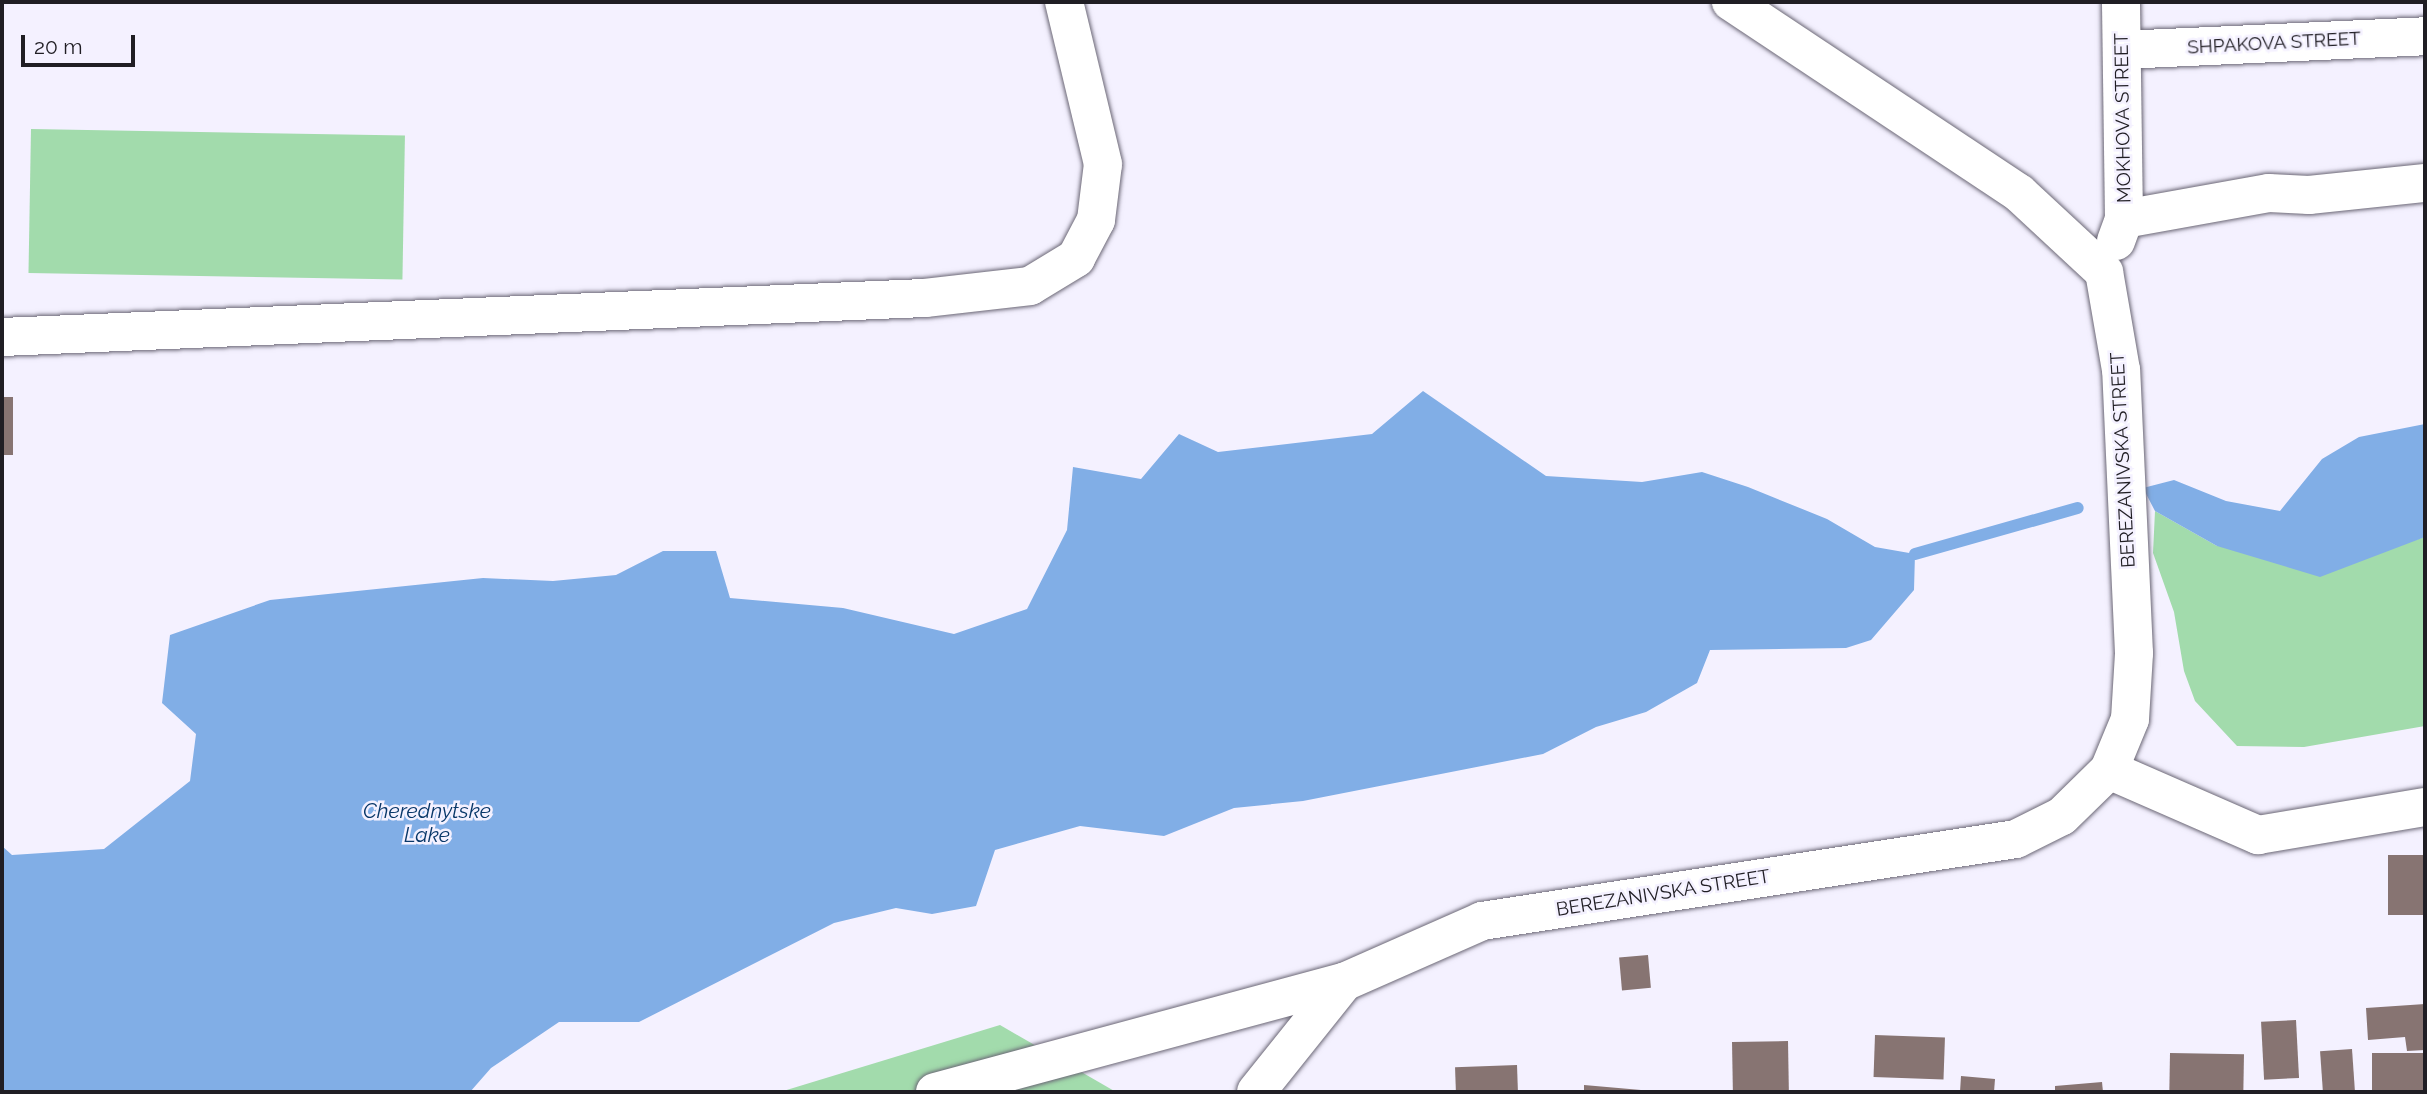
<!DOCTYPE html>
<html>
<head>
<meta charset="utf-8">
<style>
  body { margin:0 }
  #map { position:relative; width:2427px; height:1094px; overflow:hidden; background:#f4f1ff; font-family:Raleway,sans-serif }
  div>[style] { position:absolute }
  .green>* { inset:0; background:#a2dbac; transform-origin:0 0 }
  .water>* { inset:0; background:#81aee6 }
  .stream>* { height:12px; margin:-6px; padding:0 6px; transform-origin:6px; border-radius:6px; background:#81aee6 }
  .building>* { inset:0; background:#877472; transform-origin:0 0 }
  .roads { filter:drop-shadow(0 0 2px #6b6776) drop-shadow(0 0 2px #6b6776) }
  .minor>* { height:38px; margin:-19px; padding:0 19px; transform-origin:19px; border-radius:19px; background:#fff }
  span { translate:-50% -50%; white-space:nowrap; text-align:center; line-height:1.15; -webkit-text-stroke:5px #f4f1ff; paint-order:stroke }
  .street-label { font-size:19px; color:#201e24 }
  .water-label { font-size:21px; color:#083769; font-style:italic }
  .frame { position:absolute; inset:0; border:4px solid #201e24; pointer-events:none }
  .scale { position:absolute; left:21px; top:35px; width:114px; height:32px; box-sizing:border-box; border:4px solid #201e24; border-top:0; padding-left:9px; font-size:21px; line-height:24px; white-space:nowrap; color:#201e24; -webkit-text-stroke:5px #f4f1ff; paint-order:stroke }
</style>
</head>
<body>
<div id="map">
  <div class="green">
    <div style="left:31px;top:129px;width:374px;height:144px;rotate:1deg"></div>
    <div style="clip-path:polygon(2155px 511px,2217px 546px,2378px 551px,2425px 537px,2425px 726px,2304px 747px,2237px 746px,2195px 701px,2184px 671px,2174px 612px,2153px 553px)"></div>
    <div style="clip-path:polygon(1000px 1025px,1116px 1092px,780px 1092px)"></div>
  </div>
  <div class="water">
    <div style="clip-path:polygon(1423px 391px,1546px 476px,1642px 482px,1702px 472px,1748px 487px,1827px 519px,1875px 547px,1915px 554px,1914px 590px,1871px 640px,1846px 648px,1710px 650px,1697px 683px,1646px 712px,1596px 727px,1543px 754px,1303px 801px,1234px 808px,1164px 836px,1080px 826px,995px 850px,976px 906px,932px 914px,896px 908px,834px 923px,639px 1022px,559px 1022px,491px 1068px,470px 1092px,2px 1092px,2px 846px,12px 855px,104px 849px,190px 781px,196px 734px,162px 703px,170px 635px,270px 600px,483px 578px,553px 581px,616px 575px,663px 551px,716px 551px,730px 598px,843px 608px,954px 634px,1027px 609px,1067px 530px,1073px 467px,1141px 479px,1179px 434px,1218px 452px,1372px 434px)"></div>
    <div style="clip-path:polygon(2425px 424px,2425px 537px,2320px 577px,2217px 546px,2155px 511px,2143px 488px,2174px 480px,2226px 501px,2280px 511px,2322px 459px,2359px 437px)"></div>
  </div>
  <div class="stream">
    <div style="left:1915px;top:554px;width:169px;rotate:-15.8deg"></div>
  </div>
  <div class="building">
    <div style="left:2px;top:397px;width:11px;height:58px"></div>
    <div style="left:2425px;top:855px;width:60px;height:37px;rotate:90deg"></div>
    <div style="left:1648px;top:955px;width:33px;height:29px;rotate:85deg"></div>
    <div style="clip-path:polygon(2425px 1004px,2425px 1050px,2407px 1051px,2405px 1037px,2368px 1040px,2366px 1008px)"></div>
    <div style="left:2296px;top:1020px;width:58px;height:35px;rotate:87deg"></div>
    <div style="left:1875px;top:1035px;width:70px;height:42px;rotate:2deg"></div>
    <div style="left:1788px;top:1041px;width:51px;height:56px;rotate:89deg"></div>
    <div style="left:2352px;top:1049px;width:43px;height:32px;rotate:86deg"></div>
    <div style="left:2170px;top:1053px;width:74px;height:39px;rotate:1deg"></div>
    <div style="left:2425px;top:1053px;width:39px;height:53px;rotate:90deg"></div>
    <div style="left:1517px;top:1065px;width:27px;height:62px;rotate:88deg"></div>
    <div style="clip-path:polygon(1961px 1076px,1995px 1079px,1994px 1092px,1960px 1092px)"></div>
    <div style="clip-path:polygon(2102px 1082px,2103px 1092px,2055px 1092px,2055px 1086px)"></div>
    <div style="clip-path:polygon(1584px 1085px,1641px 1090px,1641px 1092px,1584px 1092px)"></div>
  </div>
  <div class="roads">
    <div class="minor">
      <div style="left:2122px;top:50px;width:303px;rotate:-2.6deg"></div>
      <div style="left:2124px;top:219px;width:147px;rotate:-10.2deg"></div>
      <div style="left:2269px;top:193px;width:40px;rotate:2.9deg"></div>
      <div style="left:2309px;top:195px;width:117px;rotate:-5.9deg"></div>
      <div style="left:2116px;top:241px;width:23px;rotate:-70deg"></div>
      <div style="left:2124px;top:219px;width:217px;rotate:-90.8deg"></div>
      <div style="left:2px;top:337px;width:924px;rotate:-2.42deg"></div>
      <div style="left:925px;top:298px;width:106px;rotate:-6.5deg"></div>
      <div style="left:1030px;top:286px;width:54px;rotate:-31.3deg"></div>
      <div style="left:1076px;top:258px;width:43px;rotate:-62.2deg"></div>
      <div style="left:1096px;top:220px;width:56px;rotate:-82.9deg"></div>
      <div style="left:1103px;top:164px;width:167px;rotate:-103.5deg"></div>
      <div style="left:2109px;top:770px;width:163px;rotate:23.6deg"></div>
      <div style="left:2258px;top:835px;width:169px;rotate:-9.5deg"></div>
      <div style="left:935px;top:1092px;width:424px;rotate:-15.1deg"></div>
      <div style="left:1256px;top:1092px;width:141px;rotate:-51.3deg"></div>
      <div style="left:1344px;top:982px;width:151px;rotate:-23.8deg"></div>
      <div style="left:1482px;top:921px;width:540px;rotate:-8.73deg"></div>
      <div style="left:2016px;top:839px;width:51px;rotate:-26.6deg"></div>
      <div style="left:2062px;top:816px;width:66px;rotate:-44.4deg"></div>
      <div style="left:2109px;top:770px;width:55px;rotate:-67.6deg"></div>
      <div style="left:2130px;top:719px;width:66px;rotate:-86.5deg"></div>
      <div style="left:2134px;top:653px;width:283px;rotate:-92.6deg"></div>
      <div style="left:2121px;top:370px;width:99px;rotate:-99.8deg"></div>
      <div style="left:2104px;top:272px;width:116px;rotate:-137.1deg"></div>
      <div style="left:2019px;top:193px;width:346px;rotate:-146.4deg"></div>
    </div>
  </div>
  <div class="street-label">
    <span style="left:2274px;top:43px;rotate:-3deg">SHPAKOVA STREET</span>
    <span style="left:2123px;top:118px;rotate:-91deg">MOKHOVA STREET</span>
    <span style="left:2123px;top:460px;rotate:-93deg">BEREZANIVSKA STREET</span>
    <span style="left:1663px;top:893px;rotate:-9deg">BEREZANIVSKA STREET</span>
  </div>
  <div class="water-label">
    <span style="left:427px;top:823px">Cherednytske<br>Lake</span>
  </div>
  <div class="frame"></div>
  <div class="scale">20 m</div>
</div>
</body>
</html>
